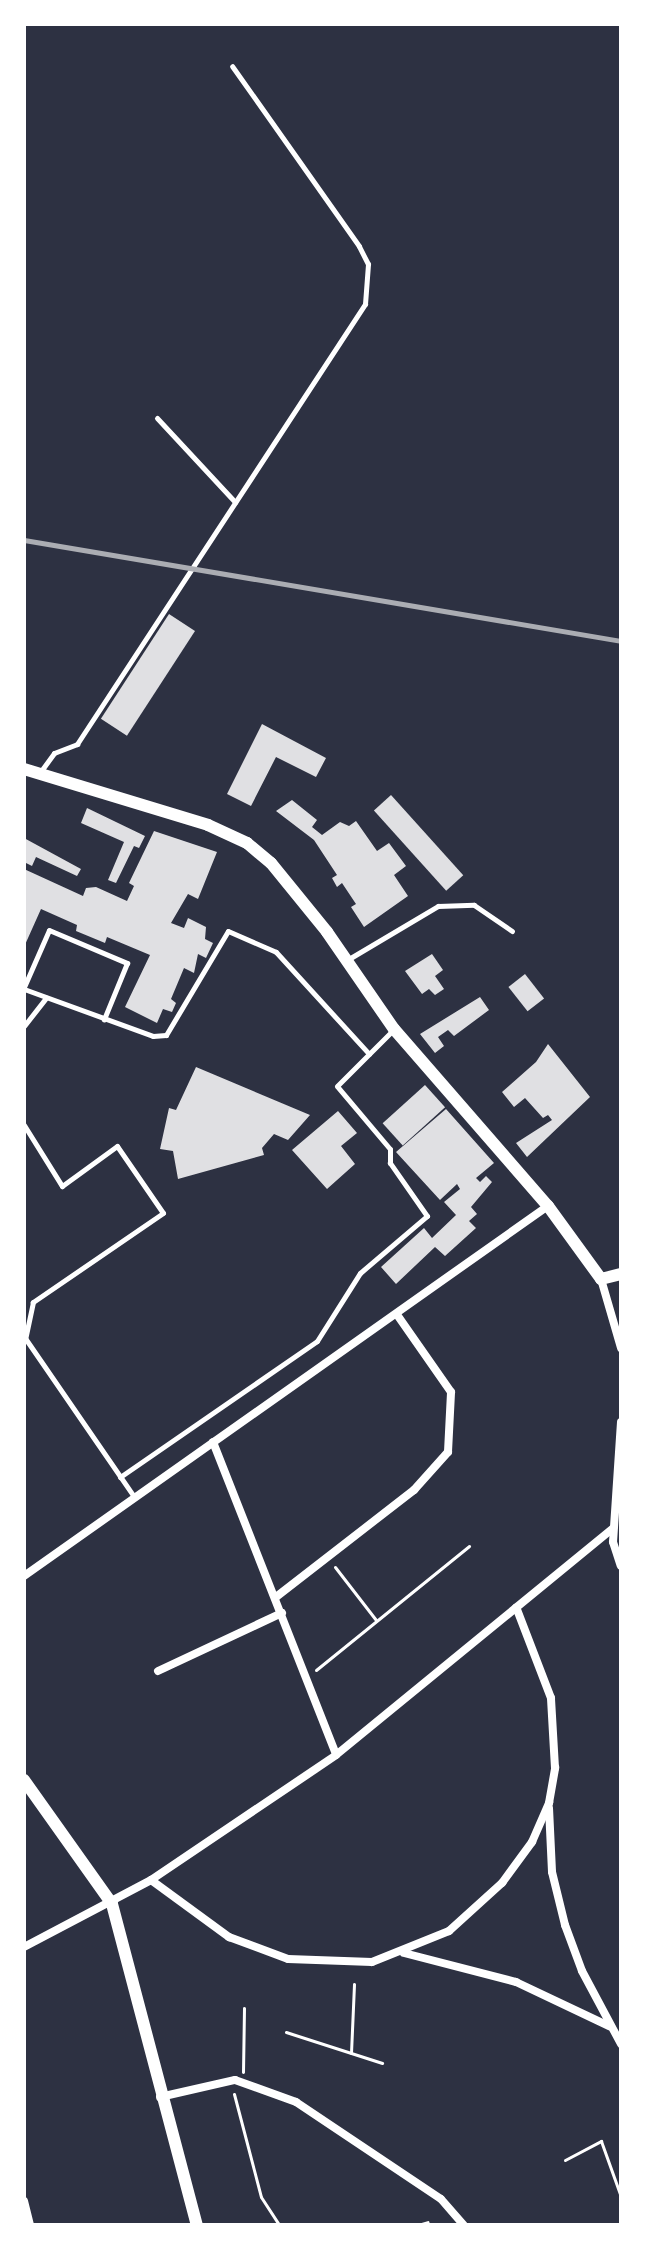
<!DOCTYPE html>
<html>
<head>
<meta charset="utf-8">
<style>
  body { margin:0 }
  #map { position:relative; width:645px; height:2249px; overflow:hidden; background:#2d3142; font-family:Inter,sans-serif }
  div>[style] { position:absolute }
  .building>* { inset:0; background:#e0e0e3; transform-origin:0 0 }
  .path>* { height:3px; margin:-1.5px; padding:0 1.5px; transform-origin:1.5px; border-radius:1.5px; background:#fff }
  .service>* { height:5px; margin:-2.5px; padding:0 2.5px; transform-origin:2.5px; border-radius:2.5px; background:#fff }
  .minor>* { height:8px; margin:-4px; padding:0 4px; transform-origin:4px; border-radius:4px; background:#fff }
  .tertiary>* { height:12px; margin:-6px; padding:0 6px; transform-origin:6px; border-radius:6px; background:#fff }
  .rail>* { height:5px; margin:-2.5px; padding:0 2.5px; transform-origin:2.5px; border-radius:2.5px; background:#abadb3 }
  span { translate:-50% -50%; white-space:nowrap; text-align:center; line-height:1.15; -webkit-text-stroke:6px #fff; paint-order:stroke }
  .frame { position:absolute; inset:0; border:26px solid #fff; pointer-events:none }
</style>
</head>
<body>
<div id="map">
  <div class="building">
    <div style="left:169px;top:614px;width:31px;height:125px;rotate:33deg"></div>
    <div style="clip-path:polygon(262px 724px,326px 758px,316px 777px,276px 757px,251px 806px,227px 794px)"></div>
    <div style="left:391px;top:795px;width:108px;height:23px;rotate:48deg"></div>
    <div style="clip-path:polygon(292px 800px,317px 820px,312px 827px,322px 835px,340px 822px,349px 826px,356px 821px,377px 851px,389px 843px,406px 866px,394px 875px,408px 896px,364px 927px,351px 907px,356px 904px,342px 883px,337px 887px,332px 878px,337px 875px,314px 840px,276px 811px)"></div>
    <div style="clip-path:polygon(87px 808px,145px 836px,139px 848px,134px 846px,116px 883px,108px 880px,124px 842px,81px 823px)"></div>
    <div style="clip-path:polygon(154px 831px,217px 852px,198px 899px,188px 894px,171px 923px,184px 928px,188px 918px,206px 927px,205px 939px,213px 943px,206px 958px,198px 954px,194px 973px,184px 968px,171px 999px,176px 1003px,172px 1012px,163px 1009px,157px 1023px,125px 1007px,150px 955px,107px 937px,105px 943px,76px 931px,77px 925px,41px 909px,24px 947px,24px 869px,83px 896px,86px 888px,96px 887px,127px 901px,134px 886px,129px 883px)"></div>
    <div style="clip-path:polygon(24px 838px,81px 869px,77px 876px,36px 857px,32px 866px,24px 862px)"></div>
    <div style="clip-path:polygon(432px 954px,443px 970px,435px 976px,444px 989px,435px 995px,429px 989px,422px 994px,405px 971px)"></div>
    <div style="left:525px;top:974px;width:31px;height:21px;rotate:52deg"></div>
    <div style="clip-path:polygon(480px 997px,489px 1010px,454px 1036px,448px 1030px,438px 1037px,444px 1046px,435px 1053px,420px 1034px)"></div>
    <div style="clip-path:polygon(548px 1044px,590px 1097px,527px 1157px,516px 1143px,552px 1120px,548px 1115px,543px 1118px,525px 1098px,514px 1107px,502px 1092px,536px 1062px)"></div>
    <div style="clip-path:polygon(196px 1067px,310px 1115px,288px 1140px,274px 1134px,262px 1148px,264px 1155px,178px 1179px,173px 1151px,160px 1149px,169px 1108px,176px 1110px)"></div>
    <div style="left:425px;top:1085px;width:30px;height:57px;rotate:48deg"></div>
    <div style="clip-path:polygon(446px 1109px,494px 1163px,476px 1178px,480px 1182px,486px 1176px,492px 1182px,471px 1207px,477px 1214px,469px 1221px,476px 1228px,445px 1256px,435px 1247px,396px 1284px,381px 1267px,424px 1228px,432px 1238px,456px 1215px,444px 1202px,460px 1189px,457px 1184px,440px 1200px,396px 1152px)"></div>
    <div style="clip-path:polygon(338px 1111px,357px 1133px,341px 1146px,355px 1164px,327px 1189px,292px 1150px)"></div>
  </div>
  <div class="path">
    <div style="left:335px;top:1567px;width:67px;rotate:52.3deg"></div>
    <div style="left:316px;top:1670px;width:197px;rotate:-39deg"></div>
    <div style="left:286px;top:2032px;width:101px;rotate:17.9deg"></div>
    <div style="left:351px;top:2053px;width:69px;rotate:-87.5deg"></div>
    <div style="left:243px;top:2072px;width:64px;rotate:-89.1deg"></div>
    <div style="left:234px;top:2094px;width:106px;rotate:75.3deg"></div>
    <div style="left:261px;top:2197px;width:33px;rotate:57deg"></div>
    <div style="left:565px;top:2160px;width:41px;rotate:-27.8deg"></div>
    <div style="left:601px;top:2141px;width:59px;rotate:70.3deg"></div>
    <div style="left:418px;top:2225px;width:10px;rotate:-17deg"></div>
  </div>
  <div class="service">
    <div style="left:157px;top:418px;width:115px;rotate:47.1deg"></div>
    <div style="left:41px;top:771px;width:22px;rotate:-54deg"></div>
    <div style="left:54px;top:753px;width:25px;rotate:-21deg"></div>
    <div style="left:77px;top:744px;width:526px;rotate:-56.79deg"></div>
    <div style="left:365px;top:304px;width:40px;rotate:-85.7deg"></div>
    <div style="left:368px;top:264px;width:20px;rotate:-117deg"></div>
    <div style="left:359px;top:246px;width:220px;rotate:-125.2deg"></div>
    <div style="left:347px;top:960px;width:106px;rotate:-30.7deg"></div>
    <div style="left:438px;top:906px;width:36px;rotate:-2deg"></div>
    <div style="left:474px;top:905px;width:46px;rotate:34.4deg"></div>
    <div style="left:24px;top:987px;width:62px;rotate:-66.3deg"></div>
    <div style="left:49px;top:930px;width:85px;rotate:22.9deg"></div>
    <div style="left:127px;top:963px;width:61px;rotate:112.3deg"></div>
    <div style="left:24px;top:989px;width:137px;rotate:20deg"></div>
    <div style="left:153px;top:1036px;width:13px;rotate:-4deg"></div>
    <div style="left:166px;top:1035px;width:121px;rotate:-59.2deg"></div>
    <div style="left:228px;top:931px;width:52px;rotate:23.6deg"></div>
    <div style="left:276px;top:952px;width:138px;rotate:47.6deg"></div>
    <div style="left:24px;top:1026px;width:36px;rotate:-52deg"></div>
    <div style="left:24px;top:1125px;width:72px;rotate:58.1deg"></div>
    <div style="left:62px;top:1186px;width:68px;rotate:-36deg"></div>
    <div style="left:117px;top:1146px;width:81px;rotate:55.5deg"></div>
    <div style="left:163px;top:1213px;width:158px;rotate:145.6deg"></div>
    <div style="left:33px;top:1302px;width:39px;rotate:102deg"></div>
    <div style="left:25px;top:1338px;width:194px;rotate:55.5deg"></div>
    <div style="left:120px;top:1477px;width:239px;rotate:-34.6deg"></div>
    <div style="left:317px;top:1341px;width:80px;rotate:-57.7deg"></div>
    <div style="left:360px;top:1273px;width:88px;rotate:-40.4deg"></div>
    <div style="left:427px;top:1216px;width:65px;rotate:-124.9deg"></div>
    <div style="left:390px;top:1163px;width:14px;rotate:-90deg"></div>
    <div style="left:390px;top:1149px;width:82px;rotate:-130.1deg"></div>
    <div style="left:337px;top:1086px;width:81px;rotate:-45deg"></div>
  </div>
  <div class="minor">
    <div style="left:601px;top:1279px;width:72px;rotate:73.8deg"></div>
    <div style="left:621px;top:1422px;width:120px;rotate:93.8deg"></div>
    <div style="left:613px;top:1542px;width:25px;rotate:72deg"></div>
    <div style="left:213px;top:1442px;width:336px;rotate:68.5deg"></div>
    <div style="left:24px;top:1576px;width:641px;rotate:-35.23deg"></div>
    <div style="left:276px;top:1597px;width:175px;rotate:-37.8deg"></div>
    <div style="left:414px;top:1490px;width:51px;rotate:-48.2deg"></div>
    <div style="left:448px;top:1452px;width:60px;rotate:-87.1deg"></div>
    <div style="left:451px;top:1392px;width:93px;rotate:-124.9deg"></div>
    <div style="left:158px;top:1671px;width:137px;rotate:-25.1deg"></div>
    <div style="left:549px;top:1808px;width:64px;rotate:87.3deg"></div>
    <div style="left:552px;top:1872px;width:55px;rotate:76.2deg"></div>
    <div style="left:565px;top:1925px;width:49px;rotate:69.7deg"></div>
    <div style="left:582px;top:1971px;width:83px;rotate:61.9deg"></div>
    <div style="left:151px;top:1880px;width:97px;rotate:36.2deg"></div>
    <div style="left:229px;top:1937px;width:63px;rotate:20.4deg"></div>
    <div style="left:288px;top:1959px;width:84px;rotate:2deg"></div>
    <div style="left:372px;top:1962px;width:83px;rotate:-21.9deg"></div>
    <div style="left:449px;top:1931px;width:72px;rotate:-42.2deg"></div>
    <div style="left:502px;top:1883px;width:51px;rotate:-53.8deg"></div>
    <div style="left:532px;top:1842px;width:43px;rotate:-66.4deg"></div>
    <div style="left:549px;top:1803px;width:36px;rotate:-80deg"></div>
    <div style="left:555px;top:1768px;width:70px;rotate:-93.3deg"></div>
    <div style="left:551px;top:1698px;width:97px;rotate:-111deg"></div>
    <div style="left:24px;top:1947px;width:144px;rotate:-27.8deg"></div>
    <div style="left:151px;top:1880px;width:223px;rotate:-34deg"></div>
    <div style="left:336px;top:1755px;width:358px;rotate:-39.3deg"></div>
    <div style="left:404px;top:1953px;width:116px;rotate:14.5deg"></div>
    <div style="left:516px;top:1982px;width:103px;rotate:25.3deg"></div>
    <div style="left:160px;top:2097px;width:77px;rotate:-12.8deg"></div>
    <div style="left:235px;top:2080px;width:65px;rotate:19.8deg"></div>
    <div style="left:296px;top:2102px;width:174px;rotate:33.8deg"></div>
    <div style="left:441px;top:2199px;width:35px;rotate:49deg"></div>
    <div style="left:24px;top:2201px;width:25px;rotate:76deg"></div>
  </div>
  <div class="tertiary">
    <div style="left:24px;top:769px;width:192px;rotate:16.9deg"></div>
    <div style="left:208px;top:825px;width:43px;rotate:24.8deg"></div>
    <div style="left:247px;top:843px;width:31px;rotate:40deg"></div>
    <div style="left:271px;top:863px;width:89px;rotate:50.9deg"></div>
    <div style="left:327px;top:932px;width:118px;rotate:55.4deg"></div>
    <div style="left:394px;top:1029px;width:235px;rotate:49deg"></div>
    <div style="left:548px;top:1206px;width:90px;rotate:54deg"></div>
    <div style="left:601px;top:1279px;width:21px;rotate:-14deg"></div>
    <div style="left:24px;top:1780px;width:152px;rotate:54.6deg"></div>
    <div style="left:112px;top:1904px;width:332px;rotate:75.2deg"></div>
  </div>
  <div class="rail">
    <div style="left:24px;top:540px;width:605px;rotate:9.6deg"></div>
  </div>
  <div class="frame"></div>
</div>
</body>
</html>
